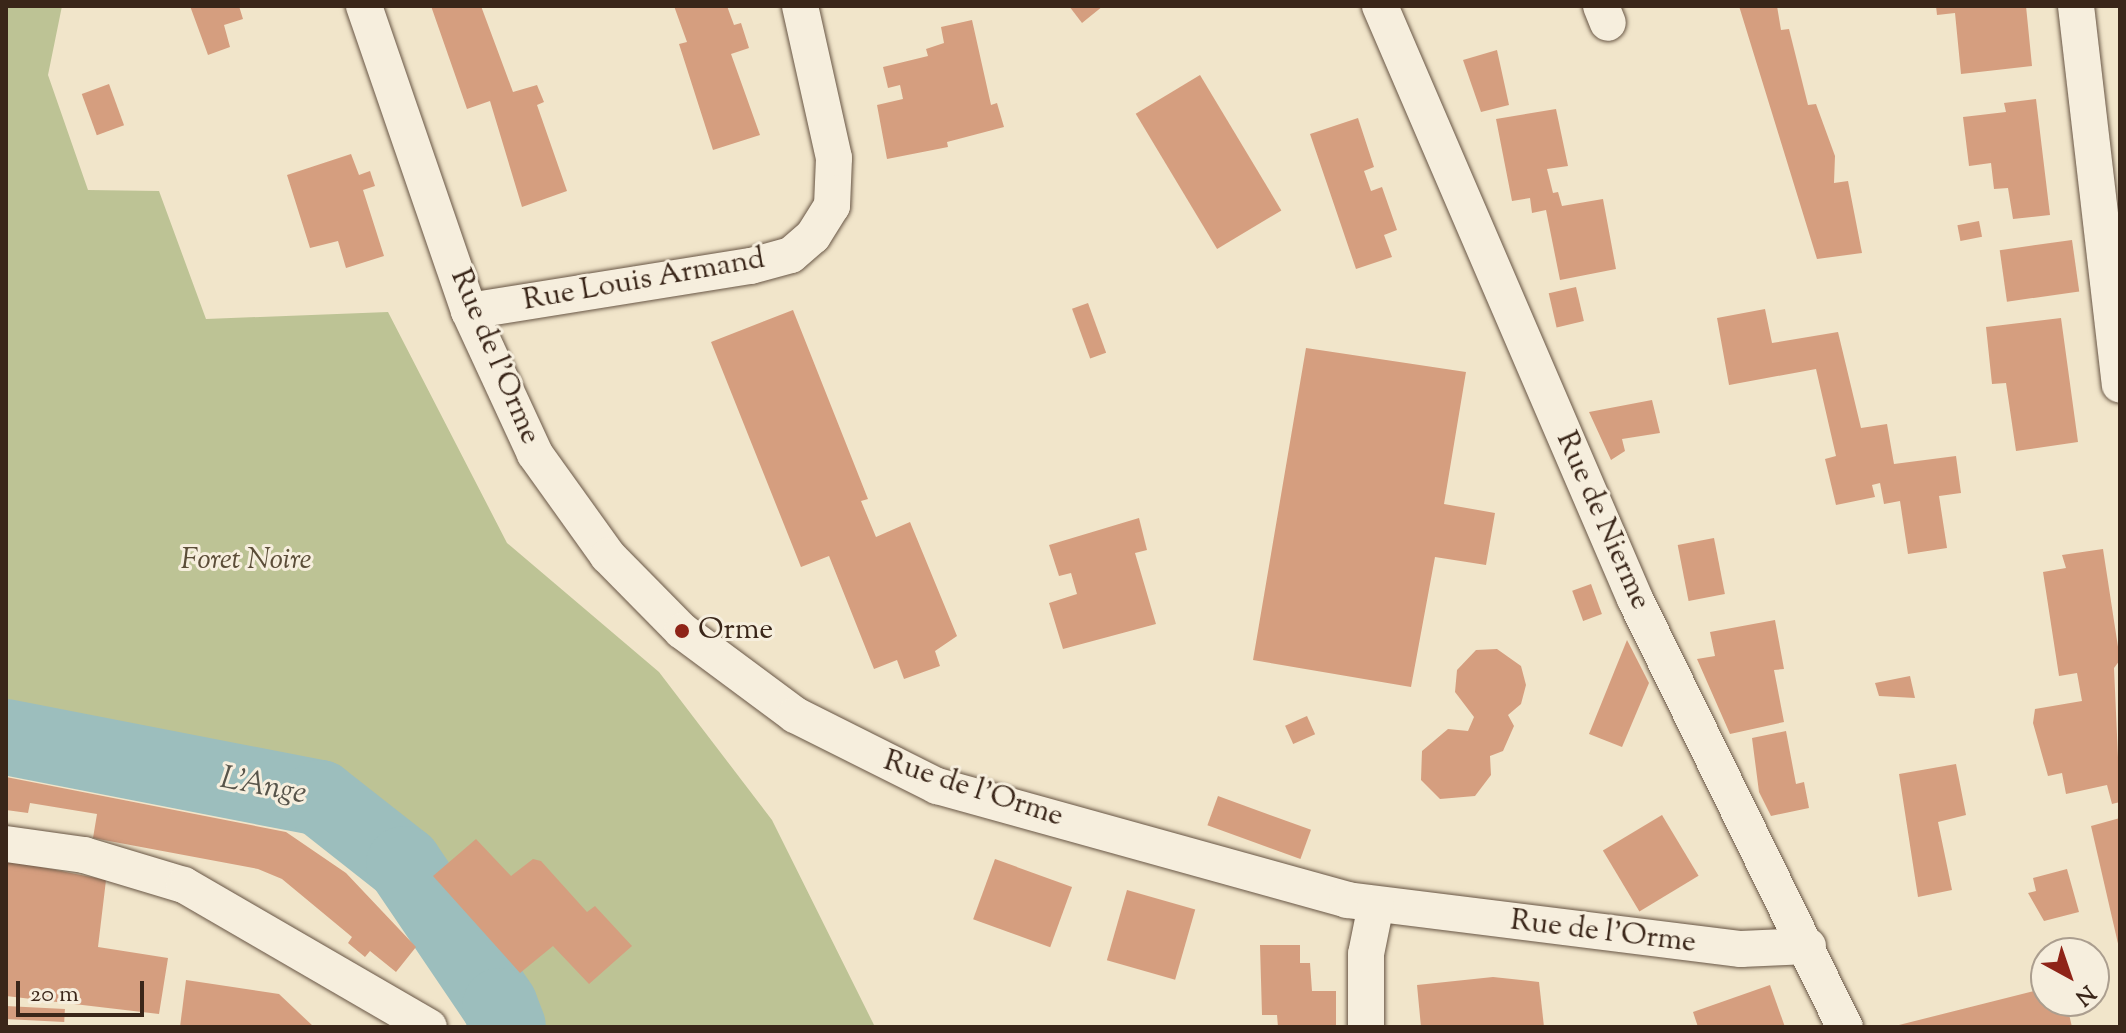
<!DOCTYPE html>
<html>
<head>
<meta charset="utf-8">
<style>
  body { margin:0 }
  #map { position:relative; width:2126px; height:1033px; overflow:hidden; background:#f1e5ca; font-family:"Sorts Mill Goudy",serif }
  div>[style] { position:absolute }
  .green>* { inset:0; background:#bdc395 }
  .river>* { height:76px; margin:-38px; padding:0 38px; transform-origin:38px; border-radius:38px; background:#9cbebd }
  .building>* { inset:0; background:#d59e7f; transform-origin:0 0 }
  .roads { filter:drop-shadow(0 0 2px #685645) drop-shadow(0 0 2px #685645) }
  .street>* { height:36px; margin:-18px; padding:0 18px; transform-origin:18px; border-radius:18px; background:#f6eedd }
  .dots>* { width:22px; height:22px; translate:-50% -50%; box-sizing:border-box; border:4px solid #f6eedd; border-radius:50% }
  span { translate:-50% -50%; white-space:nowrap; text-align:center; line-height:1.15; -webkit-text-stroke:6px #f6eedd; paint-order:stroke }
  .street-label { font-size:30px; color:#3a2619 }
  .park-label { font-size:30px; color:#5b4d38; font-style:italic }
  .poi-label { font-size:30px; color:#3a2619 }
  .left { translate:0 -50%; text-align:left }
  .water-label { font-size:32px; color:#57544a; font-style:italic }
  .frame { position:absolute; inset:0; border:8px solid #3a2619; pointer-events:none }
  .north { position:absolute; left:2030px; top:937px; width:80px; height:80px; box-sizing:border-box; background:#f6eedd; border:2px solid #ab9e8f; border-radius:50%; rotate:140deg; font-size:22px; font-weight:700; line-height:32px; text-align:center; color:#3a2619 }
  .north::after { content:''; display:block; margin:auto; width:28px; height:36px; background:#8f2418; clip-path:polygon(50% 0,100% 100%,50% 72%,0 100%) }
  .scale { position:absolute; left:16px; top:981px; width:128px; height:36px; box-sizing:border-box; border:4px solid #3a2619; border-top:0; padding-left:10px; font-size:24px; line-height:28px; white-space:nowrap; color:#3a2619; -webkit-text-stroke:6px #f6eedd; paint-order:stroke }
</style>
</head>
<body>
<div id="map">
  <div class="green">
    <div style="clip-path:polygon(6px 6px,62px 6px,48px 75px,88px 190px,159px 191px,206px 319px,388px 312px,507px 543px,659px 672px,772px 820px,875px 1027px,473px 1027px,414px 902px,291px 817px,6px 754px)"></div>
  </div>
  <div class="river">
    <div style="left:6px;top:737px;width:320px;rotate:11deg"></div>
    <div style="left:320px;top:798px;width:107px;rotate:38.2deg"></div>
    <div style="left:404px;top:864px;width:171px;rotate:55.9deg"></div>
    <div style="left:500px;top:1006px;width:22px;rotate:69deg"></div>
  </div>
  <div class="building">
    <div style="clip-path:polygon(190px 6px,239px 6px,243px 19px,224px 25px,230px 47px,208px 55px)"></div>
    <div style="clip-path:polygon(431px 6px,481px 6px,513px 92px,537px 85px,544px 102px,537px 105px,567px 191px,522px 207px,490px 101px,467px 109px)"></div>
    <div style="clip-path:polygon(674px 6px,727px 6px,734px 25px,741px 23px,749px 48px,731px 54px,760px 135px,713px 150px,679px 44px,687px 42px)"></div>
    <div style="clip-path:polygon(1069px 6px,1103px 6px,1082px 23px)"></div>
    <div style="clip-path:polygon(1739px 6px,1777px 6px,1781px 30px,1789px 29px,1808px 105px,1816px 104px,1835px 156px,1834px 183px,1848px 181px,1862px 253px,1817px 259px)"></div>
    <div style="clip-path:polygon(1936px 6px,2026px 6px,2032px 66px,1961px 74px,1955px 13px,1937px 15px)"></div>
    <div style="clip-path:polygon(972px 20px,991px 105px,997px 103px,1004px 127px,947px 142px,948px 147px,887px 159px,877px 105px,903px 99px,900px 85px,888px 88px,883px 67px,928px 56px,926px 49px,944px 43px,941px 27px)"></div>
    <div style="clip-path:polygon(1497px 50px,1509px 105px,1481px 112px,1463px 60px)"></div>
    <div style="left:1200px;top:75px;width:158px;height:75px;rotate:59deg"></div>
    <div style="left:109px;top:84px;width:44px;height:29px;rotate:70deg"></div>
    <div style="clip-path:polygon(2036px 99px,2050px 215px,2013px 219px,2008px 188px,1994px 189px,1991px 163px,1969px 166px,1963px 117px,2006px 112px,2004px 103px)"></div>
    <div style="clip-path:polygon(1556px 109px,1568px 166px,1547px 169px,1553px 193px,1558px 192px,1562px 206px,1603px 199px,1616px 269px,1560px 280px,1546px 210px,1532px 213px,1530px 198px,1512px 201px,1496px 119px)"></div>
    <div style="clip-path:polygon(1358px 118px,1374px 167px,1364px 171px,1371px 191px,1382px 187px,1397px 230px,1384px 235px,1392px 257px,1356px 269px,1310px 134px)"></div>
    <div style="clip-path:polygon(351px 154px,359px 175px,370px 171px,375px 186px,363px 190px,384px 256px,346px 268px,338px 241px,310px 248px,287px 175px)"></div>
    <div style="left:1979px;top:221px;width:16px;height:22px;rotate:79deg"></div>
    <div style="left:2072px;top:240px;width:52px;height:73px;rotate:82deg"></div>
    <div style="left:1576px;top:287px;width:35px;height:28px;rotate:77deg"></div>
    <div style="left:1088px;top:303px;width:53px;height:17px;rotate:70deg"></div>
    <div style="clip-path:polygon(1765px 309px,1772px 343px,1838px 332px,1861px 428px,1887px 424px,1894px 464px,1956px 456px,1961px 493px,1939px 496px,1947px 548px,1908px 554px,1900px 501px,1884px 504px,1880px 483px,1872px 485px,1875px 497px,1836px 505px,1825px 459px,1836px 456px,1816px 369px,1729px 385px,1717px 318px)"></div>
    <div style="clip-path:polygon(793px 310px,868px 499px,861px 501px,876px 537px,910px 522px,957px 636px,935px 651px,940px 666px,904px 679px,897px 660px,874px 669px,829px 556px,801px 567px,711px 342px)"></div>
    <div style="clip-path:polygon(2061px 318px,2078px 442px,2016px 451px,2006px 383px,1992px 384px,1986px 327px)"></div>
    <div style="clip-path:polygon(1306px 348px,1466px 372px,1444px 504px,1495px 513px,1486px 565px,1435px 557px,1411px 687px,1253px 660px)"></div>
    <div style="clip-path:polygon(1652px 400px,1660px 433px,1622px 439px,1625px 451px,1611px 460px,1589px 412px)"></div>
    <div style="clip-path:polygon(1139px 518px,1147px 550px,1135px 553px,1156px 624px,1063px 649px,1049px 603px,1077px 594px,1071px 573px,1059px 576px,1049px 545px)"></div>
    <div style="left:1714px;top:538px;width:57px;height:37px;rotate:79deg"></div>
    <div style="clip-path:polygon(2103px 549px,2120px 660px,2114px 668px,2120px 802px,2112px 804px,2107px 785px,2066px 794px,2062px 773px,2048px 776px,2033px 723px,2035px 709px,2082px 701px,2077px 673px,2059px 676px,2043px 572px,2066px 568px,2062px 555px)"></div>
    <div style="left:1591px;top:584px;width:32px;height:20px;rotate:70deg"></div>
    <div style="clip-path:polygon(1775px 620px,1784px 669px,1774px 670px,1784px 722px,1730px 734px,1697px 659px,1715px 656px,1710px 632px)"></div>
    <div style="clip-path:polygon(1627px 640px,1649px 683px,1622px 747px,1589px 734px)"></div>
    <div style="clip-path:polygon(1497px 649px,1521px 666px,1526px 685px,1521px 704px,1508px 715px,1514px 726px,1503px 751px,1490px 756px,1491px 775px,1475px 796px,1440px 799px,1421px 780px,1422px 751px,1448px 729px,1468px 731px,1474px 717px,1455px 692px,1457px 670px,1476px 650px)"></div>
    <div style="clip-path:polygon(1910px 676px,1915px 698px,1879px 696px,1875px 683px)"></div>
    <div style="left:1307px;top:716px;width:20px;height:24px;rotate:66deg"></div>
    <div style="clip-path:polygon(1786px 731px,1796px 784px,1804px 782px,1809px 808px,1771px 816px,1759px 792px,1752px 738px)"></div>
    <div style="clip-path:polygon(1956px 764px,1966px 815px,1938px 822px,1952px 890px,1918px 897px,1899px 774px)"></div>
    <div style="clip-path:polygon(6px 777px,286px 832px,346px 873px,416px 947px,396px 972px,370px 951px,365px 957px,348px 943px,352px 937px,282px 879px,258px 869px,93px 838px,97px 814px,30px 803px,28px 813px,6px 810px)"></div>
    <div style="left:1218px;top:796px;width:99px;height:31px;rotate:20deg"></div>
    <div style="left:1662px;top:815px;width:71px;height:69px;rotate:59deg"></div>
    <div style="clip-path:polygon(2120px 818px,2120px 948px,2119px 948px,2091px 826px)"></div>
    <div style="clip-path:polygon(476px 839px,511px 876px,533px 859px,541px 861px,587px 912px,595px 906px,632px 946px,589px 984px,553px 946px,520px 973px,433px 876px)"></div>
    <div style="left:995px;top:859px;width:82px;height:64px;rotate:20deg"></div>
    <div style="clip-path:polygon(6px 860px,106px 880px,98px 947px,168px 958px,159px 1014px,6px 996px)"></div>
    <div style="clip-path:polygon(2067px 869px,2079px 912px,2044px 921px,2028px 893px,2036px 891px,2033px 878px)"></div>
    <div style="left:1127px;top:890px;width:71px;height:73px;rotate:16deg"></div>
    <div style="clip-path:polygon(1260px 945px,1300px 945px,1300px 963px,1310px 963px,1312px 991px,1336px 991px,1336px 1027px,1278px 1027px,1277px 1015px,1262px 1015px)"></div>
    <div style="clip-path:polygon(1493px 977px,1539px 982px,1544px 1027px,1421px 1027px,1417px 985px)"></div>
    <div style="clip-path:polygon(186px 980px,279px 994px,314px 1027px,180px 1027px)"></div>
    <div style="clip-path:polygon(1770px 985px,1785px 1027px,1698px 1027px,1693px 1012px)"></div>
    <div style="clip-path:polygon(2046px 988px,2046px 1001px,2066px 1001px,2072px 1027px,1891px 1027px)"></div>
    <div style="left:6px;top:1006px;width:59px;height:13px;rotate:3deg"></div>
  </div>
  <div class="roads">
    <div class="street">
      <div style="left:364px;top:6px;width:323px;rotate:71deg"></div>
      <div style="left:469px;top:311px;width:157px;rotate:65.2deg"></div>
      <div style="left:535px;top:454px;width:125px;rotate:54.4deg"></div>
      <div style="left:608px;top:556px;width:105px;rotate:45.4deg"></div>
      <div style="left:682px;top:631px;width:141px;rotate:36.6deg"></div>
      <div style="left:795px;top:715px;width:159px;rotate:26.6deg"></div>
      <div style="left:937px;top:786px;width:426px;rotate:15.5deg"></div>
      <div style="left:1347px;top:900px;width:397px;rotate:7.1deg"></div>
      <div style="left:1741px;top:949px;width:67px;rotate:-2.6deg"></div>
      <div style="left:1380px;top:6px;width:646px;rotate:66.73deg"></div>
      <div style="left:1635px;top:599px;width:477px;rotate:63.9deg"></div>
      <div style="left:1601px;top:6px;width:18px;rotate:68deg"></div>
      <div style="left:2076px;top:6px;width:381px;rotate:83.4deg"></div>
      <div style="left:469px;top:311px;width:286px;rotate:-9.1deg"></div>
      <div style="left:751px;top:266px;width:41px;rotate:-15.4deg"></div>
      <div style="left:791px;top:255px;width:29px;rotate:-41deg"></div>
      <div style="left:813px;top:236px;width:36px;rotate:-58deg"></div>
      <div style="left:832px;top:206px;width:48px;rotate:-87.6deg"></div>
      <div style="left:834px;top:158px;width:156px;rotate:-102.6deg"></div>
      <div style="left:6px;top:844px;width:79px;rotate:8deg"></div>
      <div style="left:84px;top:855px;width:104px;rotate:16.7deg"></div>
      <div style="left:184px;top:885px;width:283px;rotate:30.1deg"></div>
      <div style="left:1366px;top:1027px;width:73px;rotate:-90deg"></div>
      <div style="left:1366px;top:954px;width:50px;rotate:-78.5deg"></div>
    </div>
  </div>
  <div class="dots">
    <div style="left:682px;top:631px;background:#8f2418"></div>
  </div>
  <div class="street-label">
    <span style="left:644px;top:281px;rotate:-10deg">Rue Louis Armand</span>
    <span style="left:494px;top:357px;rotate:67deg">Rue de l'Orme</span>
    <span style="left:1602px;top:521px;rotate:66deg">Rue de Nierme</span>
    <span style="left:973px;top:790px;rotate:18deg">Rue de l'Orme</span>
    <span style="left:1603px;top:933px;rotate:7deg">Rue de l'Orme</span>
  </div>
  <div class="park-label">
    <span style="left:246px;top:561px">Foret Noire</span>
  </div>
  <div class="poi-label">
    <span class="left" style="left:698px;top:631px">Orme</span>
  </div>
  <div class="water-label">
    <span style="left:263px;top:787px;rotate:11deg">L'Ange</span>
  </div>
  <div class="frame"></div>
  <div class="north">N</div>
  <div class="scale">20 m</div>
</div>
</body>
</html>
